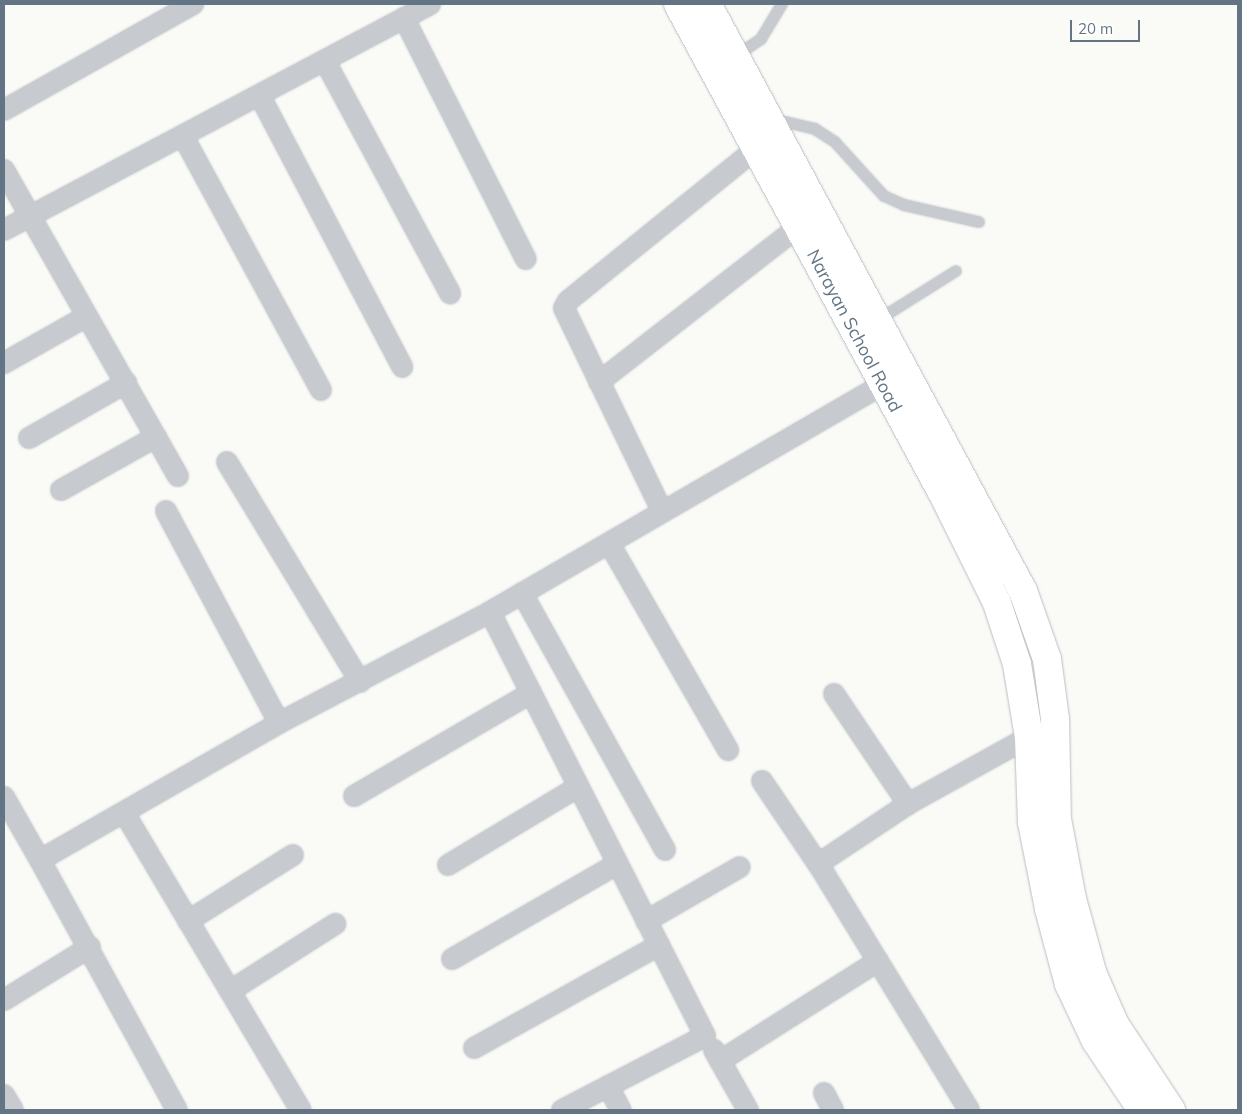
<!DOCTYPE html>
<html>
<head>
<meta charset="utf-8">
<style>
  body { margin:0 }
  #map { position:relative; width:1242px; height:1114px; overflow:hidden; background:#fafaf7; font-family:Mulish,sans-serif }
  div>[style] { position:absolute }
  .roads { filter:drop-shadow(0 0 1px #b9bfc3) drop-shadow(0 0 1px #b9bfc3) }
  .lane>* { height:10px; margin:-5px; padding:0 5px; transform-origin:5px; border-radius:5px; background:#c7cbcf }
  .street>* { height:20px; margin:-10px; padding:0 10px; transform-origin:10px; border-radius:10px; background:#c7cbcf }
  .secondary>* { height:28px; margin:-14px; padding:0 14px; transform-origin:14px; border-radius:14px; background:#fff }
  span { translate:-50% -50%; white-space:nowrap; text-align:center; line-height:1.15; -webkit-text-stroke:5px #fff; paint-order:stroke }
  .street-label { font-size:18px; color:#637584 }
  .frame { position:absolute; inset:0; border:5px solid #637584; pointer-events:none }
  .scale { position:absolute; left:1070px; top:20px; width:70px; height:22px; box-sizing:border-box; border:2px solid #637584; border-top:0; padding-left:6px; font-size:15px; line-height:18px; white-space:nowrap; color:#637584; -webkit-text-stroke:4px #fff; paint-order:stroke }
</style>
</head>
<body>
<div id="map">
  <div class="roads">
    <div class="lane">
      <div style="left:736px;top:56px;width:30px;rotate:-34deg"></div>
      <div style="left:761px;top:39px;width:41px;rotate:-59deg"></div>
      <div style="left:773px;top:119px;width:43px;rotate:13.4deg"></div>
      <div style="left:815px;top:129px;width:24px;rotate:33deg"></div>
      <div style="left:835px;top:142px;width:73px;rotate:47.8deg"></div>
      <div style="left:884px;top:196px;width:22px;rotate:24deg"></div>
      <div style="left:904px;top:205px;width:77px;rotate:12.8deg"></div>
      <div style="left:878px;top:320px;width:92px;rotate:-32.1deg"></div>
    </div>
    <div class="street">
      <div style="left:404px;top:18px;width:270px;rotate:63.2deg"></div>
      <div style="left:325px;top:61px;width:264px;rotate:61.7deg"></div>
      <div style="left:260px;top:96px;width:306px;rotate:62.3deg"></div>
      <div style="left:4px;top:110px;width:217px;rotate:-29.3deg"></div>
      <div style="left:183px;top:136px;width:289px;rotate:61.5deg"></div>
      <div style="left:4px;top:170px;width:352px;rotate:60.4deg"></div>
      <div style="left:4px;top:230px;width:482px;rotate:-27.9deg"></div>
      <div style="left:4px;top:363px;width:95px;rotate:-29.5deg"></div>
      <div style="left:599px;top:382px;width:252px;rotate:-37.9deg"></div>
      <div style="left:29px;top:438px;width:112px;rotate:-29.6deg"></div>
      <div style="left:227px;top:462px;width:257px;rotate:58.8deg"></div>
      <div style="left:61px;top:490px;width:109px;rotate:-29.2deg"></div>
      <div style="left:166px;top:511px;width:240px;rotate:61.9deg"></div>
      <div style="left:662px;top:511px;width:225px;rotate:-115.8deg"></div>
      <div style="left:564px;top:308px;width:8px;rotate:-60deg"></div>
      <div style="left:568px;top:301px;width:242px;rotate:-39deg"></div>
      <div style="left:609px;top:543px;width:239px;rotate:60.1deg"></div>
      <div style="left:522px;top:593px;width:294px;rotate:60.9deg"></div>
      <div style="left:490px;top:612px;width:475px;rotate:63.1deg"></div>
      <div style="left:705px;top:1036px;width:161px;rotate:152.6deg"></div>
      <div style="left:834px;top:694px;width:133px;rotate:56.1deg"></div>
      <div style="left:762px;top:781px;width:100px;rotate:56deg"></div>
      <div style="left:354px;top:796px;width:205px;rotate:-30.2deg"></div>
      <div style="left:4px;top:797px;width:73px;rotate:60.3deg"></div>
      <div style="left:40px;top:860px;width:275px;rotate:-29.8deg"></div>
      <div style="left:279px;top:723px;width:238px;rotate:-27.7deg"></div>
      <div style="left:490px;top:612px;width:468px;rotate:-30.1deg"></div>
      <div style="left:125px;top:814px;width:344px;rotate:59.3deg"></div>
      <div style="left:40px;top:860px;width:285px;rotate:61.3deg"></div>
      <div style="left:448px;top:865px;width:152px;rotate:-31deg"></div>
      <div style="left:188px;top:921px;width:124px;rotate:-32.2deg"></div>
      <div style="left:646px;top:921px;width:108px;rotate:-29.9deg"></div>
      <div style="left:452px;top:959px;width:190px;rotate:-29.9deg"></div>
      <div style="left:230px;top:991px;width:125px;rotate:-32.5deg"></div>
      <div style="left:4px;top:1000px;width:101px;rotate:-31.6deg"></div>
      <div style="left:474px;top:1048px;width:212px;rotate:-29.1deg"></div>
      <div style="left:714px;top:1050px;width:69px;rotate:60.5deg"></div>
      <div style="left:720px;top:1061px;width:187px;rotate:-32.3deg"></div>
      <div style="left:608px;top:1086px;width:27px;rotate:62deg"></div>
      <div style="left:824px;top:1093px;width:19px;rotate:62deg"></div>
      <div style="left:4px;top:1095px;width:17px;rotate:59deg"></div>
      <div style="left:969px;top:1110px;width:289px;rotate:-121.5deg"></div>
      <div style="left:818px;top:864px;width:108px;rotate:-33.7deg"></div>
      <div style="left:908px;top:804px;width:138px;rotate:-29deg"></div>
    </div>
    <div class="secondary">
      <div style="left:678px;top:4px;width:559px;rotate:61.6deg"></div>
      <div style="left:944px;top:496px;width:119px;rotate:63.6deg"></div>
      <div style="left:997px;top:603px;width:64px;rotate:71.8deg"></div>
      <div style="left:1017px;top:664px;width:74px;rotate:80.7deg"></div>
      <div style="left:1029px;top:737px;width:85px;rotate:88deg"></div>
      <div style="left:1032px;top:822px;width:89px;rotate:78.9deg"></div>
      <div style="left:1049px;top:909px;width:78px;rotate:75.1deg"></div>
      <div style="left:1069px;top:984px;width:63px;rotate:64.7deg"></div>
      <div style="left:1096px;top:1041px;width:83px;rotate:56.3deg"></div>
      <div style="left:707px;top:4px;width:667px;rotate:61.71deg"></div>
      <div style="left:1023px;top:591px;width:72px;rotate:70.6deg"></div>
      <div style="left:1047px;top:659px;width:61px;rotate:82.4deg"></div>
      <div style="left:1055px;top:719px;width:100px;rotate:88.9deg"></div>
      <div style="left:1057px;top:819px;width:81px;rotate:79.4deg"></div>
      <div style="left:1072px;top:899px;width:79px;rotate:74.6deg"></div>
      <div style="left:1093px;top:975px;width:55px;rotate:66.3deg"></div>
      <div style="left:1115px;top:1025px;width:102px;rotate:56.6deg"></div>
    </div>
  </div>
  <div class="street-label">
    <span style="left:854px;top:331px;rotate:62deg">Narayan School Road</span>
  </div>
  <div class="frame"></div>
  <div class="scale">20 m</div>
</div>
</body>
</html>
